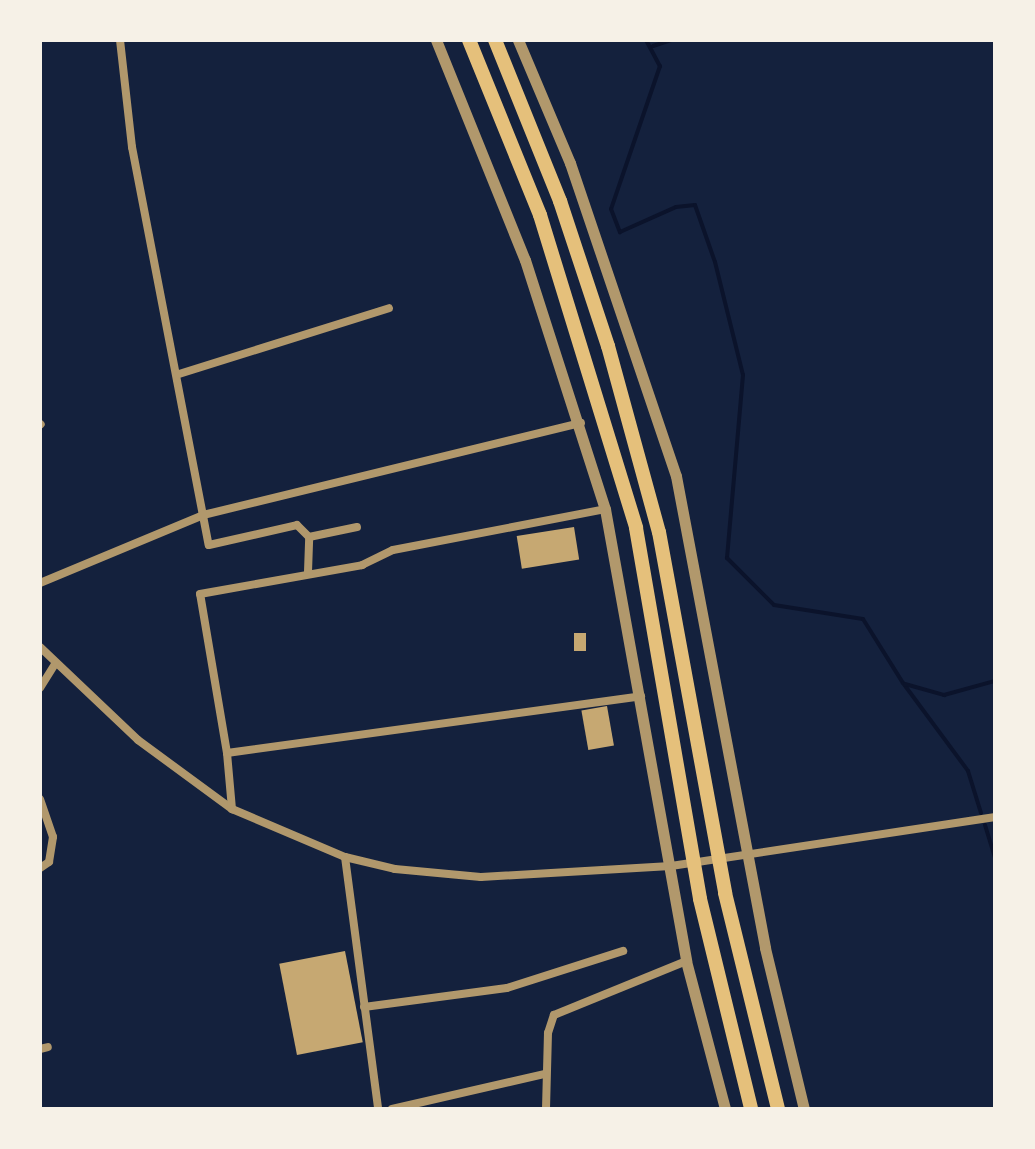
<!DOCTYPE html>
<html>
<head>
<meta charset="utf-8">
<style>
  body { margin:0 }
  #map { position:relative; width:1035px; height:1149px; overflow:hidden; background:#14213d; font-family:"Noto Serif",serif }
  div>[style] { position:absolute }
  .stream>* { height:4px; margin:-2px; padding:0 2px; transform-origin:2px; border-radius:2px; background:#0b132b }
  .building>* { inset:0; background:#c6a872; transform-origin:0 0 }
  .minor>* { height:8px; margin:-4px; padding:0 4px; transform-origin:4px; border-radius:4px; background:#b1986c }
  .tertiary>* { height:11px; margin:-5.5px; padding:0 5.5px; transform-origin:5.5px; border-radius:5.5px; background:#b1986c }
  .trunk>* { height:14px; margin:-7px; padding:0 7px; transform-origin:7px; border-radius:7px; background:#e5c07b }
  span { translate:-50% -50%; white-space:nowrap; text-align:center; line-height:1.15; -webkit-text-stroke:8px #f6f1e7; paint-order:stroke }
  .frame { position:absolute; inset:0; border:42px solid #f6f1e7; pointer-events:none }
</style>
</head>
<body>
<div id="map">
  <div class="stream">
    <div style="left:646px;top:40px;width:30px;rotate:62deg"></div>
    <div style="left:660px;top:66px;width:151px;rotate:108.9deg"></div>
    <div style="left:611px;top:209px;width:25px;rotate:69deg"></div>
    <div style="left:620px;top:232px;width:61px;rotate:-24.1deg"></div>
    <div style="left:676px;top:207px;width:19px;rotate:-6deg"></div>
    <div style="left:695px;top:205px;width:60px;rotate:70.7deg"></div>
    <div style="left:715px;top:262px;width:116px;rotate:76.1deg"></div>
    <div style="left:743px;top:375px;width:184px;rotate:95deg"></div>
    <div style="left:727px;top:558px;width:66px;rotate:45deg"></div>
    <div style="left:774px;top:605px;width:90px;rotate:8.9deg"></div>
    <div style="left:863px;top:619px;width:75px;rotate:58deg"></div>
    <div style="left:903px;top:683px;width:109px;rotate:53.5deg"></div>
    <div style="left:968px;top:771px;width:44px;rotate:72.8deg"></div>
    <div style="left:653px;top:46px;width:19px;rotate:-18deg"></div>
    <div style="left:905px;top:684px;width:41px;rotate:15.8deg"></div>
    <div style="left:944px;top:695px;width:53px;rotate:-15.4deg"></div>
    <div style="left:985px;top:825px;width:34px;rotate:73deg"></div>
  </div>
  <div class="building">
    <div style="left:574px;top:527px;width:33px;height:58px;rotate:81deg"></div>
    <div style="left:574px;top:633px;width:12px;height:18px"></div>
    <div style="left:607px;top:706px;width:40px;height:26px;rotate:80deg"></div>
    <div style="left:345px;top:951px;width:93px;height:67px;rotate:79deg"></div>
  </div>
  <div class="minor">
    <div style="left:120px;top:40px;width:108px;rotate:83.6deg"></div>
    <div style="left:132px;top:147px;width:405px;rotate:79.1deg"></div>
    <div style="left:209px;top:545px;width:90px;rotate:-12.8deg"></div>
    <div style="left:297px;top:525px;width:17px;rotate:45deg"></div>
    <div style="left:179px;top:374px;width:220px;rotate:-17.4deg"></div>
    <div style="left:40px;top:425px;width:1px;rotate:-45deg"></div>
    <div style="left:308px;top:572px;width:35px;rotate:-88deg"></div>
    <div style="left:309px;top:537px;width:49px;rotate:-11.8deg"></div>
    <div style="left:40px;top:583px;width:177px;rotate:-22.6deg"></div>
    <div style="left:203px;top:515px;width:389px;rotate:-13.7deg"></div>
    <div style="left:40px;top:647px;width:135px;rotate:43.5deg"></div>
    <div style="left:138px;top:740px;width:117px;rotate:36.3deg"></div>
    <div style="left:232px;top:809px;width:123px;rotate:23deg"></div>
    <div style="left:345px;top:857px;width:51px;rotate:13.5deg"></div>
    <div style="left:395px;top:869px;width:86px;rotate:5.3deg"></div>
    <div style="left:481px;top:877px;width:190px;rotate:-3.3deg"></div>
    <div style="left:671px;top:866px;width:328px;rotate:-8.6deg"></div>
    <div style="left:40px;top:688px;width:28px;rotate:-58deg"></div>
    <div style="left:227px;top:753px;width:161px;rotate:-99.6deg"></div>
    <div style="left:200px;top:594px;width:165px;rotate:-10.1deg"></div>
    <div style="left:362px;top:565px;width:34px;rotate:-26deg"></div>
    <div style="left:393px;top:550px;width:216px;rotate:-10.9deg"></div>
    <div style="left:40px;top:799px;width:40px;rotate:71.1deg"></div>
    <div style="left:53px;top:837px;width:25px;rotate:99deg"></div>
    <div style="left:49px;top:862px;width:11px;rotate:146deg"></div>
    <div style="left:232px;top:809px;width:56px;rotate:-95.1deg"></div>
    <div style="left:227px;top:753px;width:418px;rotate:-7.8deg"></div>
    <div style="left:345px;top:857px;width:254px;rotate:82.5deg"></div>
    <div style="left:364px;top:1007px;width:144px;rotate:-7.6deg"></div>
    <div style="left:507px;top:988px;width:122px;rotate:-17.7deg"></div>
    <div style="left:40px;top:1049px;width:8px;rotate:-14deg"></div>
    <div style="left:392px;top:1109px;width:157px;rotate:-12.9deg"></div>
    <div style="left:546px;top:1109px;width:76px;rotate:-88.5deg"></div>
    <div style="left:548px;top:1033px;width:19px;rotate:-72deg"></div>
    <div style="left:554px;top:1015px;width:143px;rotate:-22.2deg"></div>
  </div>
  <div class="tertiary">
    <div style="left:436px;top:40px;width:237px;rotate:68deg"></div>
    <div style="left:525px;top:260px;width:262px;rotate:72.2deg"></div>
    <div style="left:605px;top:509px;width:459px;rotate:79.8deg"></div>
    <div style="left:686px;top:961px;width:153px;rotate:75.2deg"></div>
    <div style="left:518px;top:40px;width:134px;rotate:67.1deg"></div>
    <div style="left:570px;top:163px;width:330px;rotate:71.3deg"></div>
    <div style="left:676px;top:476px;width:480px;rotate:79.3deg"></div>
    <div style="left:765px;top:948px;width:166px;rotate:76.4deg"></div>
  </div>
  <div class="trunk">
    <div style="left:469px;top:40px;width:189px;rotate:67.9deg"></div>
    <div style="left:540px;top:215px;width:327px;rotate:72.9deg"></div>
    <div style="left:636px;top:528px;width:376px;rotate:80.2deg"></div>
    <div style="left:700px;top:899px;width:216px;rotate:76.3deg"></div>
    <div style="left:495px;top:40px;width:174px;rotate:68deg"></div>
    <div style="left:560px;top:201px;width:153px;rotate:71.7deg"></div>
    <div style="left:608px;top:346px;width:193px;rotate:74.7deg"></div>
    <div style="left:659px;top:532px;width:367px;rotate:79.6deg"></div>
    <div style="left:725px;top:893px;width:222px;rotate:76.2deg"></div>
  </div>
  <div class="frame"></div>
</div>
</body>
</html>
